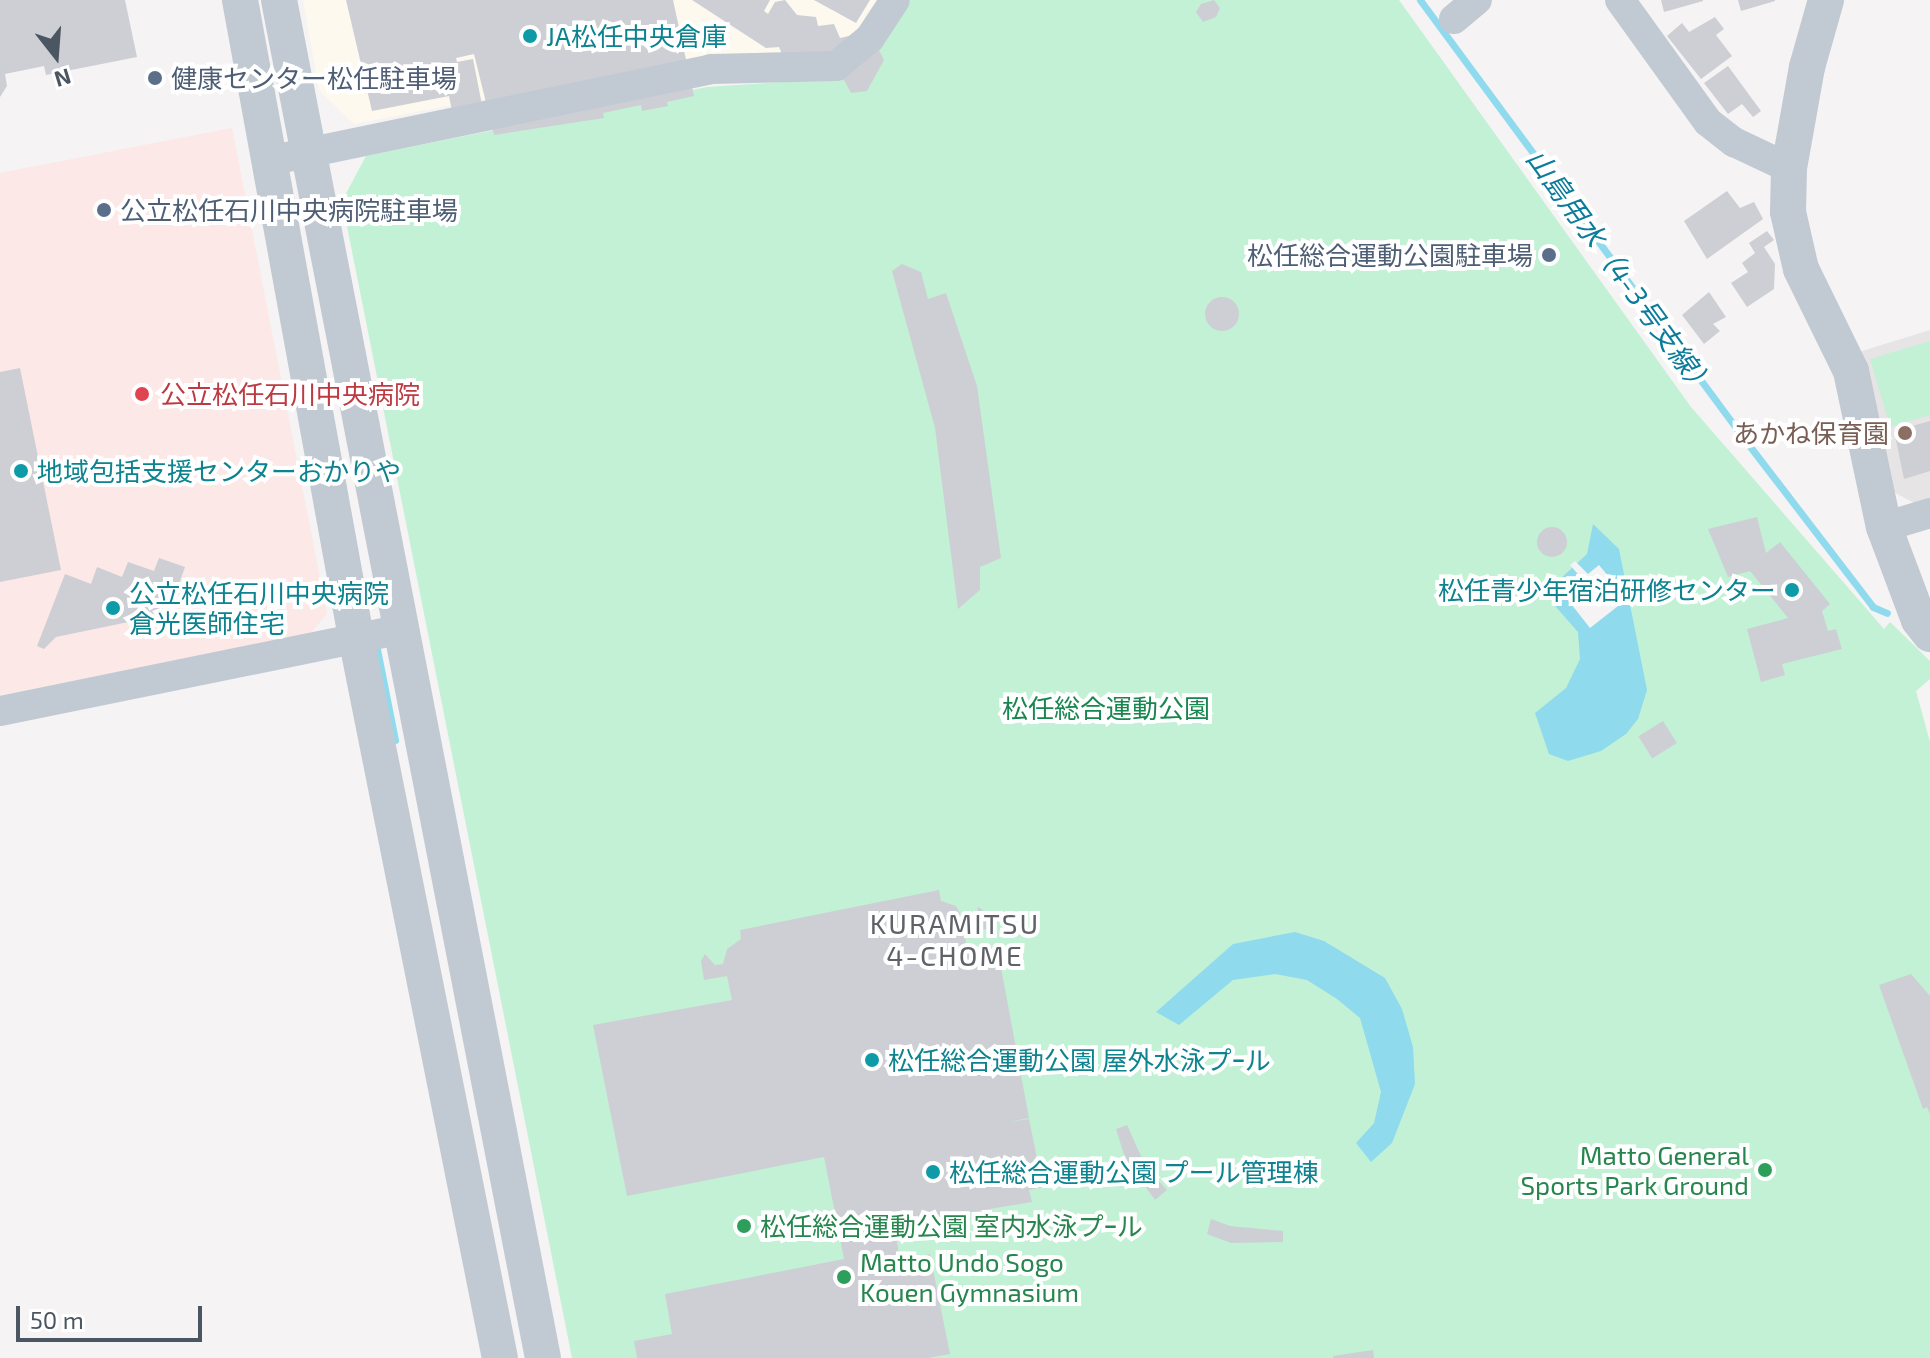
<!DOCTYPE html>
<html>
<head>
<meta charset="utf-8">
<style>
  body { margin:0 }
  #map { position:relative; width:1930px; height:1358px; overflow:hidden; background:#f5f3f3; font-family:"Exo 2","Noto Sans JP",sans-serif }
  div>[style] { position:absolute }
  .commercial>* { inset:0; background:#fdf9ef }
  .education>* { inset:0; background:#e6e4e5 }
  .medical>* { inset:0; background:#fce8e6 }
  .green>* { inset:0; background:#c3f1d5 }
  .water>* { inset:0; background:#90daee }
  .pier>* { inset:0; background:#f5f3f3 }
  .stream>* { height:7px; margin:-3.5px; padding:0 3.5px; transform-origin:3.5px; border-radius:3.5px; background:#90daee }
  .building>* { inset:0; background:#cdcfd5; transform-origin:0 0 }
  .round { border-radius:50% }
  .minor>* { height:30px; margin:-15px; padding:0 15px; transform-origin:15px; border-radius:15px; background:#c1cad2 }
  .tertiary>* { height:36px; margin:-18px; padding:0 18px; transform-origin:18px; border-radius:18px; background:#c1cad2 }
  .dots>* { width:22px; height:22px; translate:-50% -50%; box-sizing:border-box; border:4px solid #fff; border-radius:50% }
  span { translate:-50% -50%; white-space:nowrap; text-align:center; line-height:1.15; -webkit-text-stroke:8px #fff; paint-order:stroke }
  .culture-label { font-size:26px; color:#0d838f }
  .left { translate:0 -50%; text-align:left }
  .right { translate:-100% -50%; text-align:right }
  .service-label { font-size:26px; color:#4e5e75 }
  .health-label { font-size:26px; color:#be3a42 }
  .education-label { font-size:26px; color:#785e54 }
  .park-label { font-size:26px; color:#17864f }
  .leisure-label { font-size:26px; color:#27864d }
  .water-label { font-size:28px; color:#0c7c9b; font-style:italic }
  .neighbourhood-label { font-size:28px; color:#5f6368; letter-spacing:2px }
  .north { position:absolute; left:16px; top:16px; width:80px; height:80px; -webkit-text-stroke:6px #fff; paint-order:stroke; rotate:163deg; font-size:22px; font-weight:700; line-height:32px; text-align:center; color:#4a5661 }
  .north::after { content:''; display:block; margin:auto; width:28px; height:36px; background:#4a5661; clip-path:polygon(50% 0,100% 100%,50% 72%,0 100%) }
  .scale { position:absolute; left:16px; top:1306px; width:186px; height:36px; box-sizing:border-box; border:4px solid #4a5661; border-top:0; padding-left:10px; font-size:24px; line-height:28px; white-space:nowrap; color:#4a5661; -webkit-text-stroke:6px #fff; paint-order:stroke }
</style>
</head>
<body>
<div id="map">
  <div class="commercial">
    <div style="clip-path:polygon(303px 0,883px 0,866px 27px,824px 51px,709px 55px,354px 124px,319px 90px)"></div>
  </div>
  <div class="education">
    <div style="clip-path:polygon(1930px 330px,1930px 498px,1914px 503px,1892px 491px,1859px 352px)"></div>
  </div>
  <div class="medical">
    <div style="clip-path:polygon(232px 128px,327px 614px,309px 635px,0 695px,0 173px)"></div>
  </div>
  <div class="green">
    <div style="clip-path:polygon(910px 0,1399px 0,1691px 407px,1884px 629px,1890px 622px,1930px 661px,1930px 679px,1916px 691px,1930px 742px,1930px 1358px,572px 1358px,342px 201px,366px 156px,707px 87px,843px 78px,885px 42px)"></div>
    <div style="clip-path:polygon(1930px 341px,1930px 415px,1890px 427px,1870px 359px)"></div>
  </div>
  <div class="water">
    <div style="clip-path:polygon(1593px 524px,1619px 549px,1647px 690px,1638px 719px,1626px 734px,1601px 751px,1568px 761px,1549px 754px,1535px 713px,1566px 688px,1580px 659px,1578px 632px,1556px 607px,1552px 594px,1557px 582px,1587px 554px)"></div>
    <div style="clip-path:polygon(1295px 932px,1324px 941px,1385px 978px,1402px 1009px,1413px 1047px,1415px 1084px,1392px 1143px,1371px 1162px,1356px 1143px,1374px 1123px,1381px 1092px,1360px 1018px,1337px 999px,1307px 980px,1275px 974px,1233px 980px,1179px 1025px,1156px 1012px,1233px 944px)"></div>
  </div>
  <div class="pier">
    <div style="clip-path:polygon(1575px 561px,1588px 574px,1599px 565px,1627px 599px,1590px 628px,1564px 595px,1583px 580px,1570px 565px)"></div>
  </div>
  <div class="stream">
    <div style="left:1420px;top:0;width:547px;rotate:53.55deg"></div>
    <div style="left:1745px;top:440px;width:210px;rotate:52.5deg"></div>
    <div style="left:1873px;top:607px;width:15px;rotate:23deg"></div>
    <div style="left:376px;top:644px;width:98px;rotate:78.8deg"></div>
  </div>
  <div class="building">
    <div style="clip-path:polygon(0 0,125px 0,137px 57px,46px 75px,44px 66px,5px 74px,7px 86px,0 97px)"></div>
    <div style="clip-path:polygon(346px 0,673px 0,694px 96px,667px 102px,668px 106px,642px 111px,641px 105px,603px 113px,604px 118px,494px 135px,474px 54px,456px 58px,457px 62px,473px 59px,482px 105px,452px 111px,449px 96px,372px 111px)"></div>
    <div style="clip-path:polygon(692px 0,770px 0,764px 11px,768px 14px,775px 2px,785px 0,797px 15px,816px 17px,818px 26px,834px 24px,840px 38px,853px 35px,878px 48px,884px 60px,867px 91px,851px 93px,844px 80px,829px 81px,782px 54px,779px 47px,766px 48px)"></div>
    <div style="clip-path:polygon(814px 0,870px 0,856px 23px)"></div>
    <div style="clip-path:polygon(1214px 0,1220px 8px,1216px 17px,1203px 22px,1196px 12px,1201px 4px)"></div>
    <div style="clip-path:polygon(1661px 0,1703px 0,1703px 1px,1664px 12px)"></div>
    <div style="clip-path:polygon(1738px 0,1775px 0,1775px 1px,1741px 11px)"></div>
    <div style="clip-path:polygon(1715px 17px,1724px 29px,1716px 35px,1732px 56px,1701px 79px,1667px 36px,1682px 23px,1689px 32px)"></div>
    <div style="clip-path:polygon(1728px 66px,1761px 111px,1753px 117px,1742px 104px,1728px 114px,1704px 83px)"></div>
    <div style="clip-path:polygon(1727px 191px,1740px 208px,1754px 202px,1763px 219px,1707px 259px,1684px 221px)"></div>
    <div style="clip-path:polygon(1767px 231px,1774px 240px,1764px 247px,1775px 264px,1774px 289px,1747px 307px,1731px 283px,1748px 272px,1742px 263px,1755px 253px,1749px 243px)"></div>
    <div style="clip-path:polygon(902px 264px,921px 272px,928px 299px,946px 293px,977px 386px,1001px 558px,980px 567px,980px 590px,958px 609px,935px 428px,892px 271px)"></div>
    <div style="clip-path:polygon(1709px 292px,1726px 317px,1713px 324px,1720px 331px,1704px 344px,1682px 315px)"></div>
    <div class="round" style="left:1205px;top:297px;width:34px;height:34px"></div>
    <div style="clip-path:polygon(20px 368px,61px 570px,0 582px,0 372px)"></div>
    <div style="clip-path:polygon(1930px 421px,1930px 471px,1904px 479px,1894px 431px)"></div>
    <div style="clip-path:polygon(1757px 517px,1766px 553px,1780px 542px,1830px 604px,1822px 611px,1828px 631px,1836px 629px,1842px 649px,1782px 664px,1785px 675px,1761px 682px,1747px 629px,1788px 618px,1750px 571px,1728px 577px,1708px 529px)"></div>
    <div class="round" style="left:1537px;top:527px;width:30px;height:30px"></div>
    <div style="clip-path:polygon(159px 558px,185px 567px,173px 601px,178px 624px,169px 626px,167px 614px,56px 637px,44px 649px,37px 646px,65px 574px,91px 584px,97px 567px,122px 577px,128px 562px,154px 571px)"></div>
    <div style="left:1663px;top:721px;width:26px;height:29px;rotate:58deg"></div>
    <div style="clip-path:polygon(939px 890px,941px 901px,956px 906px,965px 923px,976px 922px,978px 907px,984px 911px,987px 929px,964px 933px,968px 951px,997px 946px,1029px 1118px,1009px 1122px,1029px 1119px,1043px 1187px,1029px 1190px,1032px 1202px,894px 1225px,900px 1260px,930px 1254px,950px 1354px,928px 1358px,637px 1358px,634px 1341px,672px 1334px,665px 1294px,844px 1259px,824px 1157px,627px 1196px,593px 1025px,732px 1000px,727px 976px,704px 980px,701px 961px,705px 954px,715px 965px,723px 964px,727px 949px,741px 939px,740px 930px)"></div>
    <div style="clip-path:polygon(1911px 974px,1930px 996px,1930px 1114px,1927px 1107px,1923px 1109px,1879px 985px)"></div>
    <div style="clip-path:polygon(1127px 1125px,1146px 1167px,1167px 1190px,1155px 1200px,1125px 1158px,1116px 1129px)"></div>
    <div style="clip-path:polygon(1211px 1219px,1230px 1226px,1283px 1231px,1283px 1242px,1231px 1243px,1207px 1234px)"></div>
    <div style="clip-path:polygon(1373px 1350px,1374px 1358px,1333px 1358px,1333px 1356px)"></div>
  </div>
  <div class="minor">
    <div style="left:1620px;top:0;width:150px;rotate:54.2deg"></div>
    <div style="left:1708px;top:122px;width:33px;rotate:38deg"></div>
    <div style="left:1734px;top:142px;width:61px;rotate:25.3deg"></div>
    <div style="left:1454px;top:19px;width:30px;rotate:-40deg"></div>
    <div style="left:268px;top:161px;width:452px;rotate:-11.7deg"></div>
    <div style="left:711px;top:69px;width:125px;rotate:-1.4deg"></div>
    <div style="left:836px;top:66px;width:44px;rotate:-39.5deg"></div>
    <div style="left:870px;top:38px;width:45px;rotate:-56.7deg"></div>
    <div style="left:1884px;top:527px;width:48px;rotate:-16.9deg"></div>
    <div style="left:0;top:711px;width:411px;rotate:-11.5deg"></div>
  </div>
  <div class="tertiary">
    <div style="left:240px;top:0;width:647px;rotate:79.68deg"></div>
    <div style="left:356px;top:637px;width:735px;rotate:78.71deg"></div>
    <div style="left:279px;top:0;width:1383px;rotate:79deg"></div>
    <div style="left:1826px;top:0;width:70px;rotate:105.8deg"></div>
    <div style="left:1807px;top:67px;width:103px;rotate:100.1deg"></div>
    <div style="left:1789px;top:168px;width:44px;rotate:91.3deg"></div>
    <div style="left:1788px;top:212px;width:58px;rotate:77.2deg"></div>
    <div style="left:1801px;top:269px;width:114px;rotate:63.9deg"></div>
    <div style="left:1851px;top:371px;width:159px;rotate:78.1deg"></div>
    <div style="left:1884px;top:527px;width:99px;rotate:69.4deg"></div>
    <div style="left:1919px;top:620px;width:18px;rotate:52deg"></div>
  </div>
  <div class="dots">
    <div style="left:530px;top:36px;background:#0f9aa8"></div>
    <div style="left:155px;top:78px;background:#5c6f8a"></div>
    <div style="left:104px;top:210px;background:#5c6f8a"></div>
    <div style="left:1549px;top:255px;background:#5c6f8a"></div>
    <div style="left:142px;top:394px;background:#e0444e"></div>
    <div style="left:1905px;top:433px;background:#8d6e63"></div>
    <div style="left:21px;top:471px;background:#0f9aa8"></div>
    <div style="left:1792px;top:590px;background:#0f9aa8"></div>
    <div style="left:113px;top:608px;background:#0f9aa8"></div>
    <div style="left:872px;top:1060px;background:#0f9aa8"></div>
    <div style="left:1765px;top:1170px;background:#2e9e5b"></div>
    <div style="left:933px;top:1172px;background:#0f9aa8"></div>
    <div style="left:744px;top:1226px;background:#2e9e5b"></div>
    <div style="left:844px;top:1277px;background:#2e9e5b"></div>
  </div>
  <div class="culture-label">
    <span class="left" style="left:546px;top:36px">JA松任中央倉庫</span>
    <span class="left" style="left:37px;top:471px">地域包括支援センターおかりや</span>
    <span class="right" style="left:1776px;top:590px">松任青少年宿泊研修センター</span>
    <span class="left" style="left:129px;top:608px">公立松任石川中央病院<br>倉光医師住宅</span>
    <span class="left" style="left:888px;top:1060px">松任総合運動公園 屋外水泳プｰル</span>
    <span class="left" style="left:949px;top:1172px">松任総合運動公園 プール管理棟</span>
  </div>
  <div class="service-label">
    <span class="left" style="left:171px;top:78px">健康センター松任駐車場</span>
    <span class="left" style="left:120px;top:210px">公立松任石川中央病院駐車場</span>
    <span class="right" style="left:1533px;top:255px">松任総合運動公園駐車場</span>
  </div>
  <div class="health-label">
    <span class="left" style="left:160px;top:394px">公立松任石川中央病院</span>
  </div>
  <div class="education-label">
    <span class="right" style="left:1889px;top:433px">あかね保育園</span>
  </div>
  <div class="park-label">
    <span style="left:1106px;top:708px">松任総合運動公園</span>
  </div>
  <div class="leisure-label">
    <span class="right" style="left:1749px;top:1170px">Matto General<br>Sports Park Ground</span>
    <span class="left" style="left:760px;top:1226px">松任総合運動公園 室内水泳プｰル</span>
    <span class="left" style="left:860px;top:1277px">Matto Undo Sogo<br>Kouen Gymnasium</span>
  </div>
  <div class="water-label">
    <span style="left:1621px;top:272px;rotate:54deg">山島用水（4-3号支線）</span>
  </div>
  <div class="neighbourhood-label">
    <span style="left:955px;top:939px">KURAMITSU<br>4-CHOME</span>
  </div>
  <div class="north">N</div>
  <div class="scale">50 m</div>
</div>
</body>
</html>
